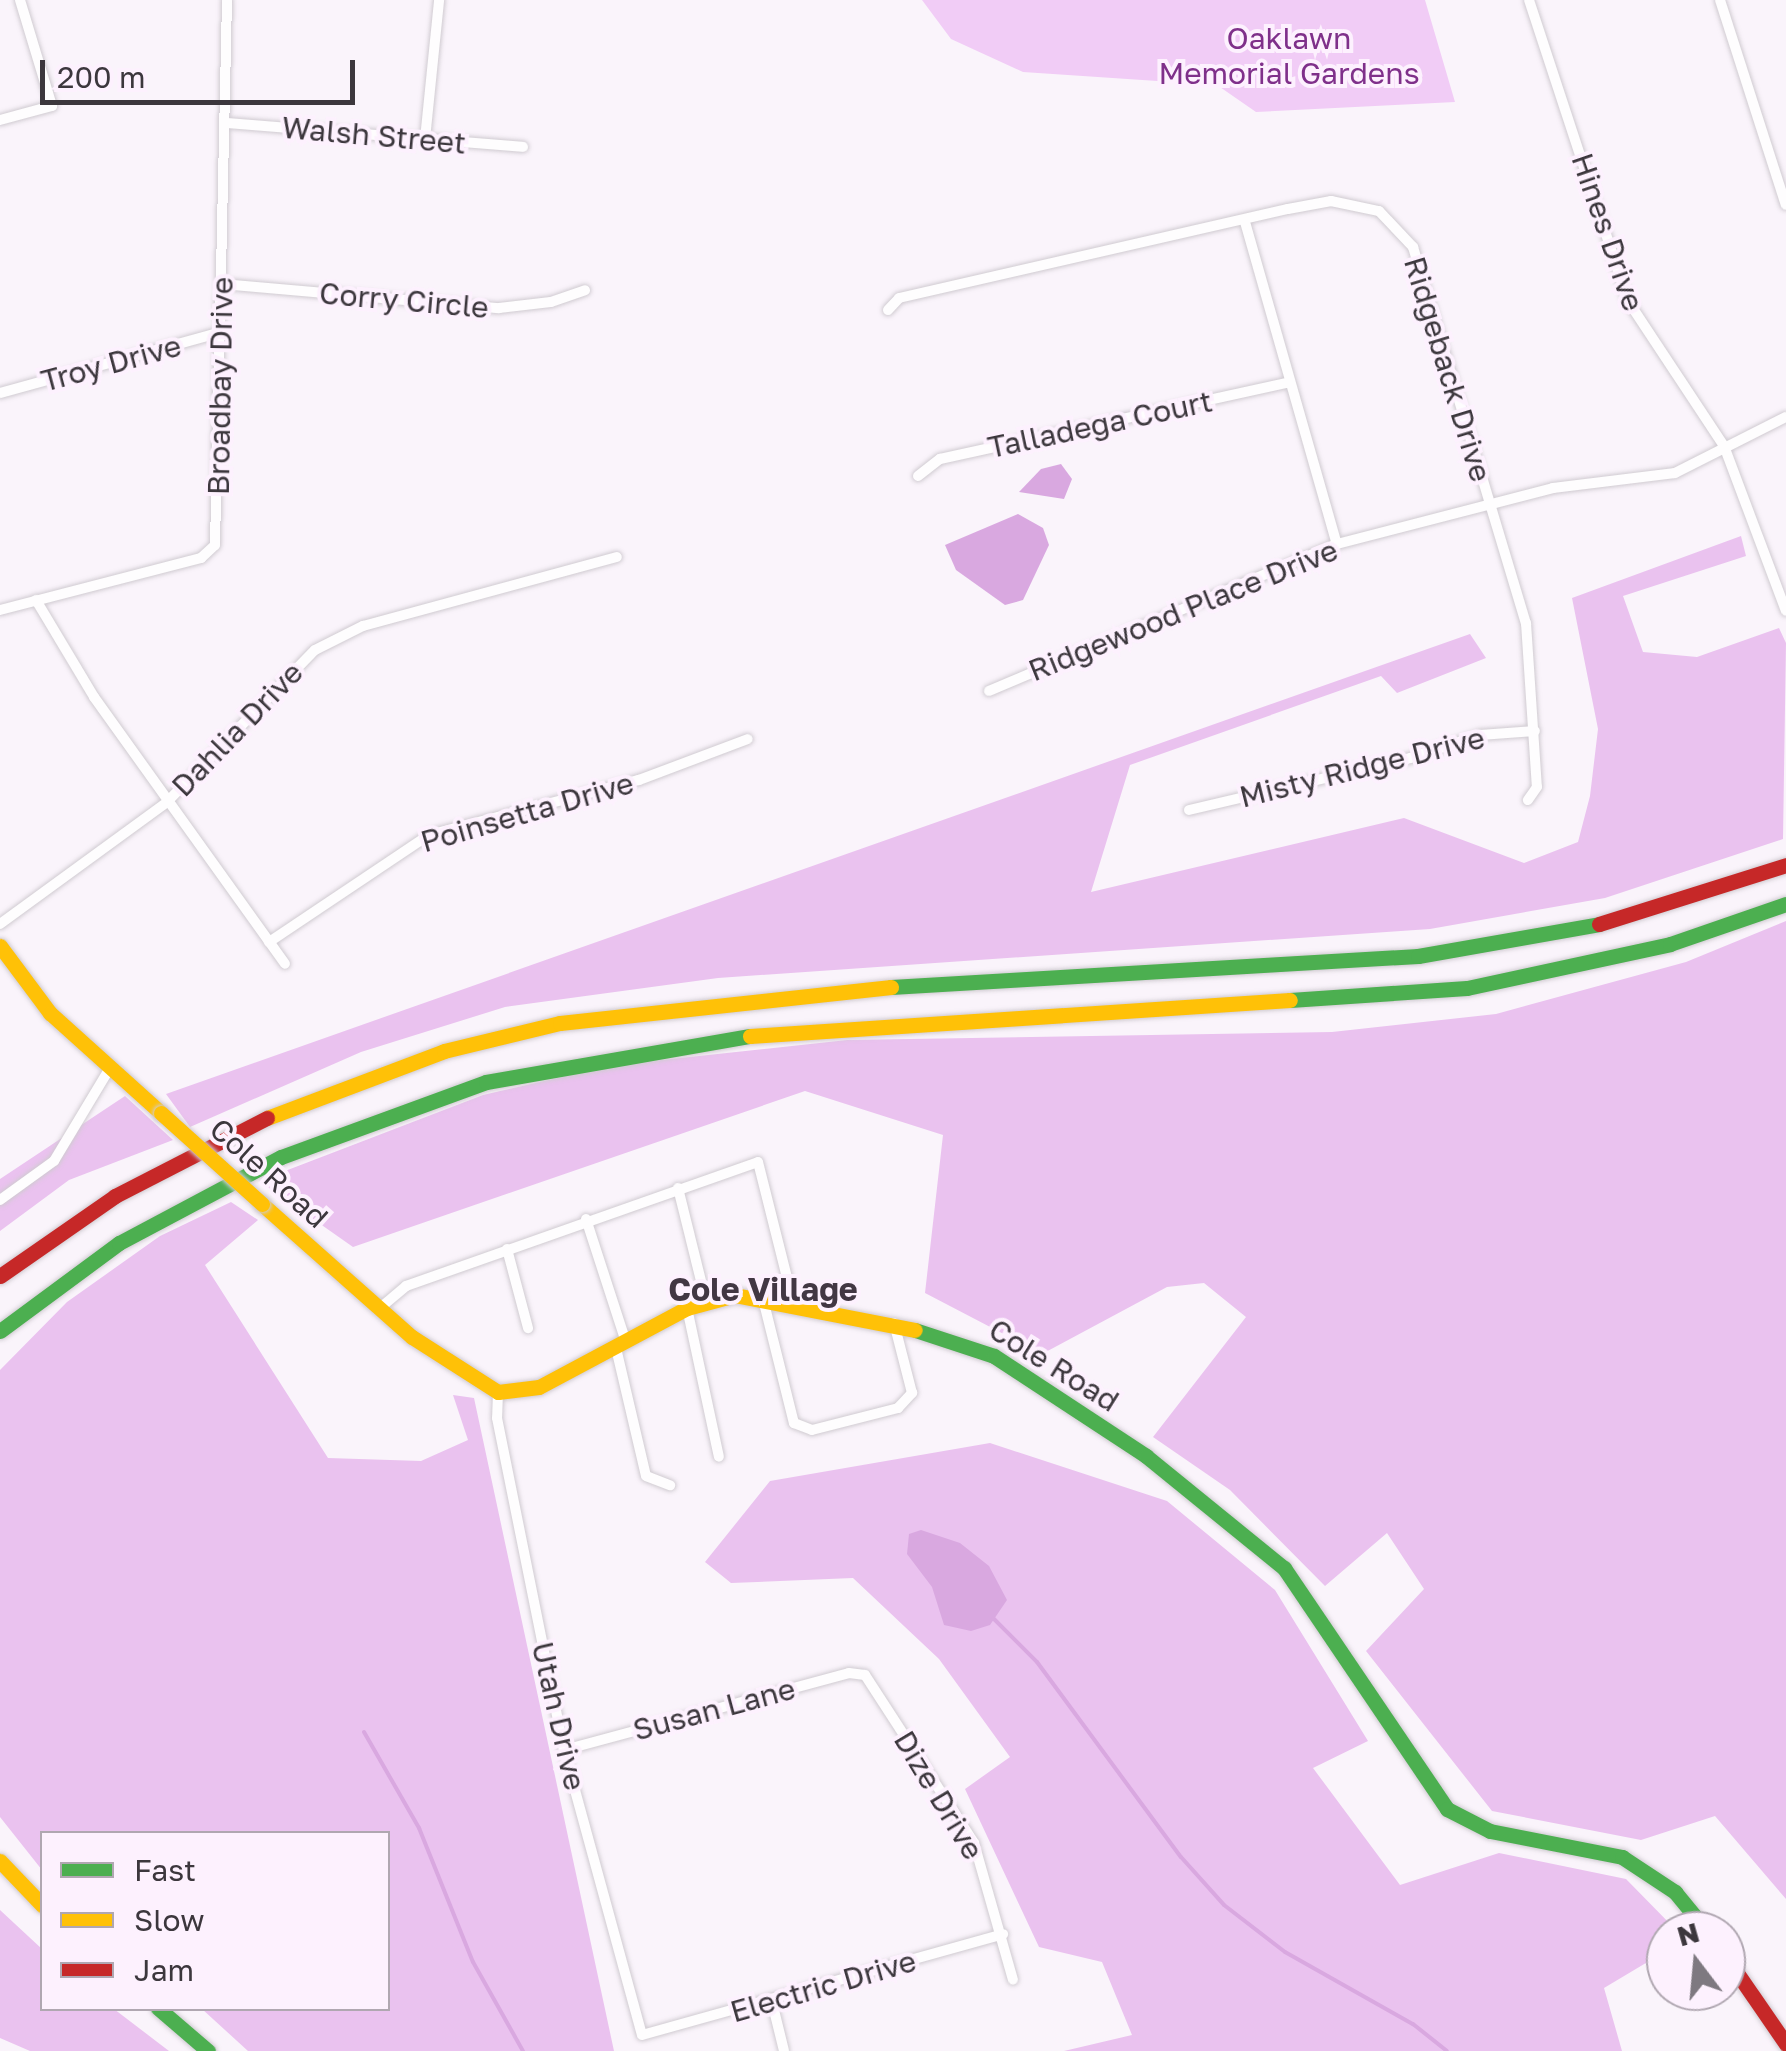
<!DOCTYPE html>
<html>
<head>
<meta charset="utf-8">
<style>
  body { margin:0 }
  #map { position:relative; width:1786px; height:2051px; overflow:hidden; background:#faf4fb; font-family:"Golos Text",sans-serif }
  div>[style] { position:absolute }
  .green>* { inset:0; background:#f1ccf6 }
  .forest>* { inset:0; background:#eac2ef }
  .water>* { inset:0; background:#d9a8e0 }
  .stream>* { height:4px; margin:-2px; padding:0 2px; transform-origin:2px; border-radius:2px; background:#d9a8e0 }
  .roads { filter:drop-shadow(0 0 2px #d0cbd1) drop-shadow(0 0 2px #d0cbd1) }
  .street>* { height:10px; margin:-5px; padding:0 5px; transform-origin:5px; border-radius:5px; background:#fefdfe }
  .fast>* { height:15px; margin:-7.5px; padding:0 7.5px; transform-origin:7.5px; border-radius:7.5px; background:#4caf50 }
  .slow>* { height:15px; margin:-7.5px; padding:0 7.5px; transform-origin:7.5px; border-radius:7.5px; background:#ffc107 }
  .jam>* { height:15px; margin:-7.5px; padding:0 7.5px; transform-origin:7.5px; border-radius:7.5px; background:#c62828 }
  .bridges { filter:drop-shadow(0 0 2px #d0cbd1) drop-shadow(0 0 2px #d0cbd1) }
  .slow-bridge>* { height:15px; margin:-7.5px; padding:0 7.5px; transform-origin:7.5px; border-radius:7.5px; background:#ffc107 }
  span { translate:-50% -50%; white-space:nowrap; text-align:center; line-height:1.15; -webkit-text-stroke:8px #fdf1fe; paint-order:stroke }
  .park-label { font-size:30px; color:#7f308a }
  .street-label { font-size:30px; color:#3c373d }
  .neighbourhood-label { font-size:32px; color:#423743; font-weight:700 }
  .legend { position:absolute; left:40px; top:1831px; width:350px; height:180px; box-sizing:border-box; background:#fdf1fe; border:2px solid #b0a7b1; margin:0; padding:12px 18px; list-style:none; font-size:30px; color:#3c373d }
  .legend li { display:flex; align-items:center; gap:20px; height:50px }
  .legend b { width:50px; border:2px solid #b0a7b1 }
  .north { position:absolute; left:1646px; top:1911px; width:100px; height:100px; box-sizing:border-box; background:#fdf1fe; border:2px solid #b0a7b1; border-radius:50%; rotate:344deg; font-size:28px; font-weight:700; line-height:40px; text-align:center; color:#3c373d }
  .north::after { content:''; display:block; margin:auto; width:35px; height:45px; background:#7e7980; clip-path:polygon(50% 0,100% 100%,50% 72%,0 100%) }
  .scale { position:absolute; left:40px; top:60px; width:315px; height:45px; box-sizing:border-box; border:5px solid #3c373d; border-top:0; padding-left:12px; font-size:30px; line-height:35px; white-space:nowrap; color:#3c373d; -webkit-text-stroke:8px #fdf1fe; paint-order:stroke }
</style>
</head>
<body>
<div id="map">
  <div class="green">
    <div style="clip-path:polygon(922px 0,1425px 0,1455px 102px,1256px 112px,1217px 85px,1023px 72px,951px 39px)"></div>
  </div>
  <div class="forest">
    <div style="clip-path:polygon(1741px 536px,1746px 556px,1623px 596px,1643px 652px,1697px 657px,1779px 628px,1786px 643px,1783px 839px,1605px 898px,1430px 929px,718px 978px,505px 1007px,361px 1052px,190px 1127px,166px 1094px,1470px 634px,1486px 658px,1397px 693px,1381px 676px,1130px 765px,1091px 892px,1404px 818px,1524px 863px,1578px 842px,1590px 796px,1598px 729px,1572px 598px)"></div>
    <div style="clip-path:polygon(1786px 921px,1786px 1899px,1715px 1816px,1641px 1840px,1492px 1811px,1366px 1651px,1424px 1589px,1387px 1533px,1325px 1586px,1230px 1490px,1153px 1437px,1246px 1317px,1204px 1283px,1167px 1287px,1042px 1354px,925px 1293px,943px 1135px,805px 1091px,353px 1247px,259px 1181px,483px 1095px,615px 1065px,847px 1040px,1332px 1032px,1496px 1014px,1686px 962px)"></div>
    <div style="clip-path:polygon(125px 1096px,173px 1140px,69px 1180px,0 1231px,0 1179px)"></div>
    <div style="clip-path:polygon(231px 1202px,258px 1220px,205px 1265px,328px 1458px,421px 1461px,468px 1440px,453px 1395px,474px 1398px,614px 2051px,248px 2051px,202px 2009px,388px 2008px,388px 1834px,42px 1834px,42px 1870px,0 1817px,0 1370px,67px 1302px,160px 1236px)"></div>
    <div style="clip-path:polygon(990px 1443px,1167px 1501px,1275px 1590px,1368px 1741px,1313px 1768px,1400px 1885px,1499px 1853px,1626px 1879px,1677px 1931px,1666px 1931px,1666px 1951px,1604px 1988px,1622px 2051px,1064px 2051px,1132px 2035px,1102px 1962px,1039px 1947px,965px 1789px,1010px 1757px,939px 1659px,853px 1578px,731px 1583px,705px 1562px,770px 1481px)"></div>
    <div style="clip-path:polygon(0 1910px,42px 1949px,42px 2008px,114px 2009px,169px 2051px,30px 2051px,0 2038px)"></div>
  </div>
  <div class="water">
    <div style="clip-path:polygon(1061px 464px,1072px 479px,1064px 499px,1019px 492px,1041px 469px)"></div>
    <div style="clip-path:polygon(1018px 514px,1043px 528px,1049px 545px,1023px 600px,1005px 605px,956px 570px,945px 545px)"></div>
    <div style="clip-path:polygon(921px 1530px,960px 1543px,989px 1566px,1007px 1600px,990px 1625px,971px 1631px,944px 1625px,932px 1587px,907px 1554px,909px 1534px)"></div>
  </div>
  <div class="stream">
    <div style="left:993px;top:1618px;width:62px;rotate:45deg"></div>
    <div style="left:1037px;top:1662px;width:242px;rotate:53.6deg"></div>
    <div style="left:1181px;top:1857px;width:64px;rotate:48.1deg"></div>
    <div style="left:1224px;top:1905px;width:77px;rotate:37.6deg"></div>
    <div style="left:1285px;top:1952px;width:147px;rotate:29.4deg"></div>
    <div style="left:1413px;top:2024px;width:43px;rotate:38.5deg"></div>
    <div style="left:364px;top:1732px;width:111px;rotate:60.2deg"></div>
    <div style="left:419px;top:1828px;width:144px;rotate:68.1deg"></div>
    <div style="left:473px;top:1962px;width:102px;rotate:60.7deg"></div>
  </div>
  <div class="roads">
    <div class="street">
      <div style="left:1529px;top:0;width:317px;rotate:71.8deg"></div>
      <div style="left:1628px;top:301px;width:174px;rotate:56.5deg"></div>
      <div style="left:1724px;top:446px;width:176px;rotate:69.4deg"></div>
      <div style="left:1720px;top:0;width:215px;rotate:72.2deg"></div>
      <div style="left:0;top:120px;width:54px;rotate:-15.1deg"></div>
      <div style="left:52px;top:106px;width:111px;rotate:-106.8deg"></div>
      <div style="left:226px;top:123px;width:298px;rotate:4.6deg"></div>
      <div style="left:425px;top:139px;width:140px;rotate:-84.2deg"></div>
      <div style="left:1245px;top:222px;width:335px;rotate:74.1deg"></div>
      <div style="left:222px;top:284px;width:278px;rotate:5deg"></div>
      <div style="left:499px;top:308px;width:52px;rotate:-6.6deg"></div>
      <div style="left:551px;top:302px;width:36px;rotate:-19deg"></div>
      <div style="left:888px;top:310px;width:16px;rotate:-47deg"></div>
      <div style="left:899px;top:298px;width:399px;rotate:-12.9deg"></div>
      <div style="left:1288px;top:209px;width:44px;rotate:-10.5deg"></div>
      <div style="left:1331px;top:201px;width:49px;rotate:11.8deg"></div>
      <div style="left:1379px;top:211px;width:50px;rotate:46.6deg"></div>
      <div style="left:1413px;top:247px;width:393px;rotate:73.3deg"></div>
      <div style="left:1526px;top:623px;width:164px;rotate:86.2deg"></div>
      <div style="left:1537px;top:787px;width:16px;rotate:125deg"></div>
      <div style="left:0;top:393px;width:229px;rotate:-15.4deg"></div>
      <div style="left:918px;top:476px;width:28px;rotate:-38deg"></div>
      <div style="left:940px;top:459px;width:355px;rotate:-12.4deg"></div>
      <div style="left:36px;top:600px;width:113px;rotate:59.1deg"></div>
      <div style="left:94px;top:697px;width:328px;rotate:54.4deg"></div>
      <div style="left:0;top:610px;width:208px;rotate:-14.5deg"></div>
      <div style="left:201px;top:558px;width:19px;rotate:-43deg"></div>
      <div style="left:215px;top:545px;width:545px;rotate:-88.74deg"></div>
      <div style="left:989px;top:691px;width:378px;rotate:-22.9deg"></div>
      <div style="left:1337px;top:544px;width:223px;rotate:-14.5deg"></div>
      <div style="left:1553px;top:488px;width:123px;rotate:-7deg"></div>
      <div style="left:1675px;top:473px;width:124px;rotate:-26.8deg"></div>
      <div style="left:1189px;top:810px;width:227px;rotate:-13.2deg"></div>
      <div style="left:1410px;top:758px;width:74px;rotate:-18.2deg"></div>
      <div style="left:1480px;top:735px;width:55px;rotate:-4.2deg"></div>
      <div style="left:0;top:924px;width:207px;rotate:-36.1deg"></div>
      <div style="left:167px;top:802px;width:212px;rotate:-45.8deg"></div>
      <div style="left:315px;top:650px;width:54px;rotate:-26.6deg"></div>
      <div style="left:363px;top:626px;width:263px;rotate:-15.2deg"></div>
      <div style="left:269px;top:942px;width:192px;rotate:-33.8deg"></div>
      <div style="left:429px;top:835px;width:217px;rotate:-14.7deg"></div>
      <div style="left:639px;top:780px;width:116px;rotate:-20.6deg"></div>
      <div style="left:678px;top:1188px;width:96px;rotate:76.1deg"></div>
      <div style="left:0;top:1200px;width:67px;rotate:-35.8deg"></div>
      <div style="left:54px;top:1161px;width:105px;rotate:-59deg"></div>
      <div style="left:586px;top:1219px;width:129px;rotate:72deg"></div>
      <div style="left:507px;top:1249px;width:82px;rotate:75.1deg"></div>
      <div style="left:763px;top:1299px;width:128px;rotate:76deg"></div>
      <div style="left:794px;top:1423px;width:19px;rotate:21deg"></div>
      <div style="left:812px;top:1430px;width:89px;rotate:-14.3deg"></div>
      <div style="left:898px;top:1408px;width:21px;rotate:-47deg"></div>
      <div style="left:912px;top:1393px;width:72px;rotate:-104.4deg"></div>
      <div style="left:380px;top:1308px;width:34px;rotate:-40deg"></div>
      <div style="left:406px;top:1286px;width:373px;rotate:-19.4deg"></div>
      <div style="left:758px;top:1162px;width:143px;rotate:75.9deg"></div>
      <div style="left:687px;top:1308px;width:152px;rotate:77.9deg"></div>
      <div style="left:616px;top:1348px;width:131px;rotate:76.8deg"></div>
      <div style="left:646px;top:1476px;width:26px;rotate:21deg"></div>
      <div style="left:498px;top:1392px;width:26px;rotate:92deg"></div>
      <div style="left:497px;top:1418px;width:339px;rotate:78.6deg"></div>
      <div style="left:564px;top:1750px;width:295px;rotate:74.7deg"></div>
      <div style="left:642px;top:2035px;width:375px;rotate:-15.6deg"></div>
      <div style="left:564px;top:1750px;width:295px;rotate:-15.1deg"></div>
      <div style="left:849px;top:1673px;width:16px;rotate:7deg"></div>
      <div style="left:865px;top:1675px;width:200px;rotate:57deg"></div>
      <div style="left:974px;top:1843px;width:142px;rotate:74.1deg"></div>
      <div style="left:772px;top:2002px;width:50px;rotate:76.2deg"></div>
    </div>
    <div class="fast">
      <div style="left:891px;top:987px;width:528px;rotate:-3.37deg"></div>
      <div style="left:1418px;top:956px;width:184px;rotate:-10deg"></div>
      <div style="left:1290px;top:1000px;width:177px;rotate:-3.9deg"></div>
      <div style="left:1467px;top:988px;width:208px;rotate:-12.2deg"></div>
      <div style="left:1670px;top:944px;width:123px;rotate:-19deg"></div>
      <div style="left:915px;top:1330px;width:83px;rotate:18.2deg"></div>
      <div style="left:994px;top:1356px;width:182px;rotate:33.3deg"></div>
      <div style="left:1146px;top:1456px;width:178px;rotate:39.1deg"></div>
      <div style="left:1284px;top:1568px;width:291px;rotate:55.9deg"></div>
      <div style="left:1447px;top:1809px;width:48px;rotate:27.1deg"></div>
      <div style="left:1490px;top:1831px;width:135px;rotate:11.1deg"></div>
      <div style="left:1622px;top:1857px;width:64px;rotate:33.4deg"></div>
      <div style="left:1675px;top:1892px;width:50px;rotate:50.6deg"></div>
      <div style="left:0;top:1331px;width:148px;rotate:-36.5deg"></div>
      <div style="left:119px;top:1243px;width:183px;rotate:-28deg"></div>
      <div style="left:281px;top:1157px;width:218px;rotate:-20.1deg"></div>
      <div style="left:486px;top:1082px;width:268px;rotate:-9.9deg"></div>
      <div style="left:158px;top:2008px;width:66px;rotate:40.7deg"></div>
    </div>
    <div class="slow">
      <div style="left:0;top:946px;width:84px;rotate:53.3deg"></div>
      <div style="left:50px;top:1013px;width:149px;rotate:42deg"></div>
      <div style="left:750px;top:1036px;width:541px;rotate:-3.81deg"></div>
      <div style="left:267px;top:1118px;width:189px;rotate:-20.7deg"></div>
      <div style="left:444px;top:1051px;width:119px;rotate:-13.6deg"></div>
      <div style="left:560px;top:1023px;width:333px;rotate:-6.2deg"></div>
      <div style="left:262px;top:1204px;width:200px;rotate:41.6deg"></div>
      <div style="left:412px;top:1337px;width:102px;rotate:32.6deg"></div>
      <div style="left:498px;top:1392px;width:41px;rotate:-7deg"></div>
      <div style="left:539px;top:1387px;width:168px;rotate:-28.1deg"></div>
      <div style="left:687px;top:1308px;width:50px;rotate:-15.2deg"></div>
      <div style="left:735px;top:1295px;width:183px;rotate:11deg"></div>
      <div style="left:0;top:1861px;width:61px;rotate:46.3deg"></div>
    </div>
    <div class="jam">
      <div style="left:1599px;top:924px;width:196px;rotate:-17.5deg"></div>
      <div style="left:0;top:1276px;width:140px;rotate:-34.8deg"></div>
      <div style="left:115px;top:1196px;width:171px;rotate:-27.2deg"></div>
      <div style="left:1726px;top:1957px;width:106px;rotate:55.4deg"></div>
    </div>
  </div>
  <div class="bridges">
    <div class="slow-bridge">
      <div style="left:161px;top:1113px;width:136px;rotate:42deg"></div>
    </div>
  </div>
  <div class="park-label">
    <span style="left:1289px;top:55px">Oaklawn<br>Memorial Gardens</span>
  </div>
  <div class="street-label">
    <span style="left:374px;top:135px;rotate:5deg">Walsh Street</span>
    <span style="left:1608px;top:232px;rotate:71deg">Hines Drive</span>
    <span style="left:404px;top:300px;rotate:5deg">Corry Circle</span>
    <span style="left:111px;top:363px;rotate:-15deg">Troy Drive</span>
    <span style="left:1448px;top:369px;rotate:73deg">Ridgeback Drive</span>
    <span style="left:220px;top:386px;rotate:-89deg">Broadbay Drive</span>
    <span style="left:1100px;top:424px;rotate:-12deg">Talladega Court</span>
    <span style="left:1183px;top:610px;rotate:-22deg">Ridgewood Place Drive</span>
    <span style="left:237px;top:729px;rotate:-46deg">Dahlia Drive</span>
    <span style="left:1362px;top:767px;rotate:-14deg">Misty Ridge Drive</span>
    <span style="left:527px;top:812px;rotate:-16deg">Poinsetta Drive</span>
    <span style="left:269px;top:1173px;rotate:42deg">Cole Road</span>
    <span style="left:1054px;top:1365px;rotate:32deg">Cole Road</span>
    <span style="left:714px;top:1709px;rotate:-15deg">Susan Lane</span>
    <span style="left:559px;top:1716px;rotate:77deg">Utah Drive</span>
    <span style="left:939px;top:1795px;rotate:59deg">Dize Drive</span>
    <span style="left:823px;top:1986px;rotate:-16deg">Electric Drive</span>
  </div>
  <div class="neighbourhood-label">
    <span style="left:763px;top:1289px">Cole Village</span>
  </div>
  <ul class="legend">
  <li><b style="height:12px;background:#4caf50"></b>Fast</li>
  <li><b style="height:12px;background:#ffc107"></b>Slow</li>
  <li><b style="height:12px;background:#c62828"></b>Jam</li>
  </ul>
  <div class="north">N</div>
  <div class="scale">200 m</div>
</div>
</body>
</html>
